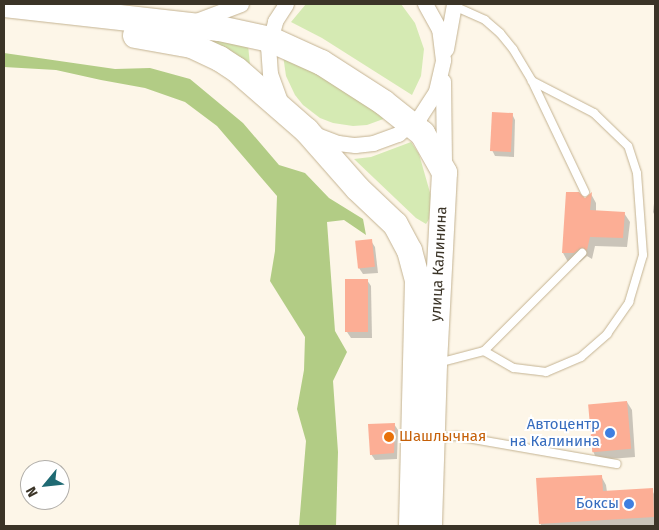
<!DOCTYPE html>
<html>
<head>
<meta charset="utf-8">
<style>
  body { margin:0 }
  #map { position:relative; width:659px; height:530px; overflow:hidden; background:#fdf6e8; font-family:"Fira Sans",sans-serif }
  div>[style] { position:absolute }
  .green>* { inset:0; background:#d5eab3 }
  .forest>* { inset:0; background:#b2cc85 }
  .shadow>* { inset:0; background:#0003 }
  .building>* { inset:0; background:#fcae95; transform-origin:0 0 }
  .roads { filter:drop-shadow(0 0 1px #c4b392) drop-shadow(0 0 1px #c4b392) }
  .service>* { height:8px; margin:-4px; padding:0 4px; transform-origin:4px; border-radius:4px; background:#fff }
  .minor>* { height:15px; margin:-7.5px; padding:0 7.5px; transform-origin:7.5px; border-radius:7.5px; background:#fff }
  .trunk>* { height:25px; margin:-12.5px; padding:0 12.5px; transform-origin:12.5px; border-radius:12.5px; background:#fff }
  .dots>* { width:14px; height:14px; translate:-50% -50%; box-sizing:border-box; border:2px solid #fff; border-radius:50% }
  span { translate:-50% -50%; white-space:nowrap; text-align:center; line-height:1.15; -webkit-text-stroke:4px #fff; paint-order:stroke }
  .street-label { font-size:15px; color:#3b3427 }
  .shop-label { font-size:15px; color:#366cbe }
  .right { translate:-100% -50%; text-align:right }
  .food-label { font-size:15px; color:#c56008 }
  .left { translate:0 -50%; text-align:left }
  .frame { position:absolute; inset:0; border:5px solid #3b3427; pointer-events:none }
  .north { position:absolute; left:20px; top:460px; width:50px; height:50px; box-sizing:border-box; background:#fff; border:1px solid #b1aea9; border-radius:50%; rotate:242deg; font-size:14px; font-weight:700; line-height:20px; text-align:center; color:#3b3427 }
  .north::after { content:''; display:block; margin:auto; width:18px; height:22px; background:#1f6a73; clip-path:polygon(50% 0,100% 100%,50% 72%,0 100%) }
</style>
</head>
<body>
<div id="map">
  <div class="green">
    <div style="clip-path:polygon(306px 4px,401px 4px,415px 23px,424px 49px,421px 76px,412px 95px,322px 38px,291px 22px)"></div>
    <div style="clip-path:polygon(205px 38px,248px 45px,250px 65px)"></div>
    <div style="clip-path:polygon(283px 55px,311px 63px,386px 118px,367px 125px,353px 126px,333px 123px,320px 118px,303px 105px,295px 95px,286px 76px)"></div>
    <div style="clip-path:polygon(411px 142px,419px 154px,431px 196px,429px 219px,426px 224px,416px 218px,354px 159px,371px 157px)"></div>
  </div>
  <div class="forest">
    <div style="clip-path:polygon(4px 53px,115px 69px,150px 68px,190px 79px,243px 123px,279px 165px,305px 173px,329px 198px,363px 219px,366px 235px,344px 220px,327px 222px,335px 331px,347px 352px,333px 381px,338px 452px,336px 526px,299px 526px,306px 441px,297px 409px,304px 370px,305px 337px,270px 281px,275px 251px,277px 196px,217px 126px,185px 102px,145px 88px,101px 80px,56px 70px,4px 67px)"></div>
  </div>
  <div class="shadow">
    <div style="clip-path:polygon(512px 114px,515px 120px,514px 157px,495px 156px,492px 150px)"></div>
    <div style="clip-path:polygon(568px 194px,585px 199px,591px 194px,596px 203px,596px 211px,624px 213px,630px 222px,627px 247px,595px 246px,592px 259px,587px 256px,580px 262px,568px 262px,563px 253px)"></div>
    <div style="clip-path:polygon(655px 195px,655px 216px,653px 212px)"></div>
    <div style="clip-path:polygon(371px 241px,375px 247px,378px 273px,363px 274px,359px 268px)"></div>
    <div style="clip-path:polygon(367px 280px,371px 286px,372px 338px,351px 338px,347px 332px)"></div>
    <div style="clip-path:polygon(627px 402px,632px 410px,635px 457px,597px 460px,593px 451px)"></div>
    <div style="clip-path:polygon(394px 424px,398px 430px,397px 459px,375px 460px,371px 454px)"></div>
    <div style="clip-path:polygon(601px 476px,606px 485px,607px 492px,652px 490px,655px 496px,655px 525px,541px 526px,537px 480px)"></div>
  </div>
  <div class="building">
    <div style="left:492px;top:112px;width:21px;height:39px;rotate:3deg"></div>
    <div style="clip-path:polygon(566px 192px,579px 192px,585px 198px,592px 192px,590px 210px,625px 212px,623px 238px,590px 237px,587px 250px,581px 248px,574px 253px,562px 253px)"></div>
    <div style="left:372px;top:239px;width:28px;height:17px;rotate:84deg"></div>
    <div style="left:345px;top:279px;width:23px;height:53px"></div>
    <div style="left:627px;top:401px;width:48px;height:39px;rotate:85deg"></div>
    <div style="clip-path:polygon(395px 423px,394px 453px,370px 455px,368px 424px)"></div>
    <div style="clip-path:polygon(602px 475px,603px 491px,653px 488px,654px 517px,539px 524px,536px 478px)"></div>
  </div>
  <div class="roads">
    <div class="service">
      <div style="left:454px;top:6px;width:34px;rotate:24deg"></div>
      <div style="left:485px;top:20px;width:20px;rotate:41deg"></div>
      <div style="left:500px;top:33px;width:21px;rotate:51deg"></div>
      <div style="left:513px;top:49px;width:37px;rotate:59deg"></div>
      <div style="left:532px;top:81px;width:123px;rotate:64.5deg"></div>
      <div style="left:484px;top:351px;width:34px;rotate:30deg"></div>
      <div style="left:514px;top:368px;width:32px;rotate:7deg"></div>
      <div style="left:546px;top:372px;width:38px;rotate:-23deg"></div>
      <div style="left:581px;top:357px;width:35px;rotate:-41deg"></div>
      <div style="left:607px;top:334px;width:39px;rotate:-55deg"></div>
      <div style="left:629px;top:302px;width:49px;rotate:-73.4deg"></div>
      <div style="left:643px;top:255px;width:82px;rotate:-94.2deg"></div>
      <div style="left:637px;top:173px;width:28px;rotate:-108deg"></div>
      <div style="left:628px;top:146px;width:47px;rotate:-135.9deg"></div>
      <div style="left:594px;top:113px;width:70px;rotate:-152.7deg"></div>
      <div style="left:438px;top:363px;width:48px;rotate:-14.6deg"></div>
      <div style="left:484px;top:351px;width:139px;rotate:-45deg"></div>
      <div style="left:436px;top:439px;width:20px;rotate:-9deg"></div>
      <div style="left:456px;top:436px;width:163px;rotate:9.9deg"></div>
    </div>
    <div class="minor">
      <div style="left:196px;top:21px;width:48px;rotate:-20.7deg"></div>
      <div style="left:446px;top:49px;width:46px;rotate:-79.9deg"></div>
      <div style="left:443px;top:81px;width:85px;rotate:89.3deg"></div>
      <div style="left:280px;top:101px;width:29px;rotate:-110deg"></div>
      <div style="left:270px;top:74px;width:26px;rotate:-94deg"></div>
      <div style="left:268px;top:48px;width:28px;rotate:-75deg"></div>
      <div style="left:275px;top:21px;width:20px;rotate:-57deg"></div>
      <div style="left:314px;top:134px;width:26px;rotate:21deg"></div>
      <div style="left:338px;top:143px;width:17px;rotate:7deg"></div>
      <div style="left:355px;top:145px;width:18px;rotate:-6deg"></div>
      <div style="left:373px;top:143px;width:27px;rotate:-20deg"></div>
      <div style="left:398px;top:134px;width:28px;rotate:-39deg"></div>
      <div style="left:420px;top:116px;width:30px;rotate:-57deg"></div>
      <div style="left:436px;top:91px;width:32px;rotate:-77deg"></div>
      <div style="left:443px;top:60px;width:31px;rotate:-97deg"></div>
      <div style="left:439px;top:29px;width:29px;rotate:-119deg"></div>
    </div>
    <div class="trunk">
      <div style="left:4px;top:4px;width:216px;rotate:6.4deg"></div>
      <div style="left:219px;top:28px;width:52px;rotate:12.2deg"></div>
      <div style="left:270px;top:39px;width:56px;rotate:24.3deg"></div>
      <div style="left:321px;top:62px;width:74px;rotate:32.8deg"></div>
      <div style="left:383px;top:102px;width:50px;rotate:38.5deg"></div>
      <div style="left:422px;top:133px;width:45px;rotate:60.6deg"></div>
      <div style="left:444px;top:172px;width:192px;rotate:93deg"></div>
      <div style="left:434px;top:364px;width:162px;rotate:91.8deg"></div>
      <div style="left:135px;top:35px;width:57px;rotate:10.1deg"></div>
      <div style="left:191px;top:45px;width:31px;rotate:25deg"></div>
      <div style="left:219px;top:58px;width:20px;rotate:33deg"></div>
      <div style="left:236px;top:69px;width:93px;rotate:41.1deg"></div>
      <div style="left:306px;top:130px;width:77px;rotate:48.7deg"></div>
      <div style="left:357px;top:188px;width:52px;rotate:43.5deg"></div>
      <div style="left:395px;top:224px;width:30px;rotate:62deg"></div>
      <div style="left:409px;top:250px;width:31px;rotate:75deg"></div>
      <div style="left:417px;top:280px;width:246px;rotate:91.4deg"></div>
    </div>
  </div>
  <div class="dots">
    <div style="left:610px;top:433px;background:#3f7fe0"></div>
    <div style="left:389px;top:437px;background:#e8710a"></div>
    <div style="left:629px;top:504px;background:#3f7fe0"></div>
  </div>
  <div class="street-label">
    <span style="left:439px;top:264px;rotate:-87deg">улица Калинина</span>
  </div>
  <div class="shop-label">
    <span class="right" style="left:600px;top:433px">Автоцентр<br>на Калинина</span>
    <span class="right" style="left:619px;top:504px">Боксы</span>
  </div>
  <div class="food-label">
    <span class="left" style="left:399px;top:437px">Шашлычная</span>
  </div>
  <div class="frame"></div>
  <div class="north">N</div>
</div>
</body>
</html>
